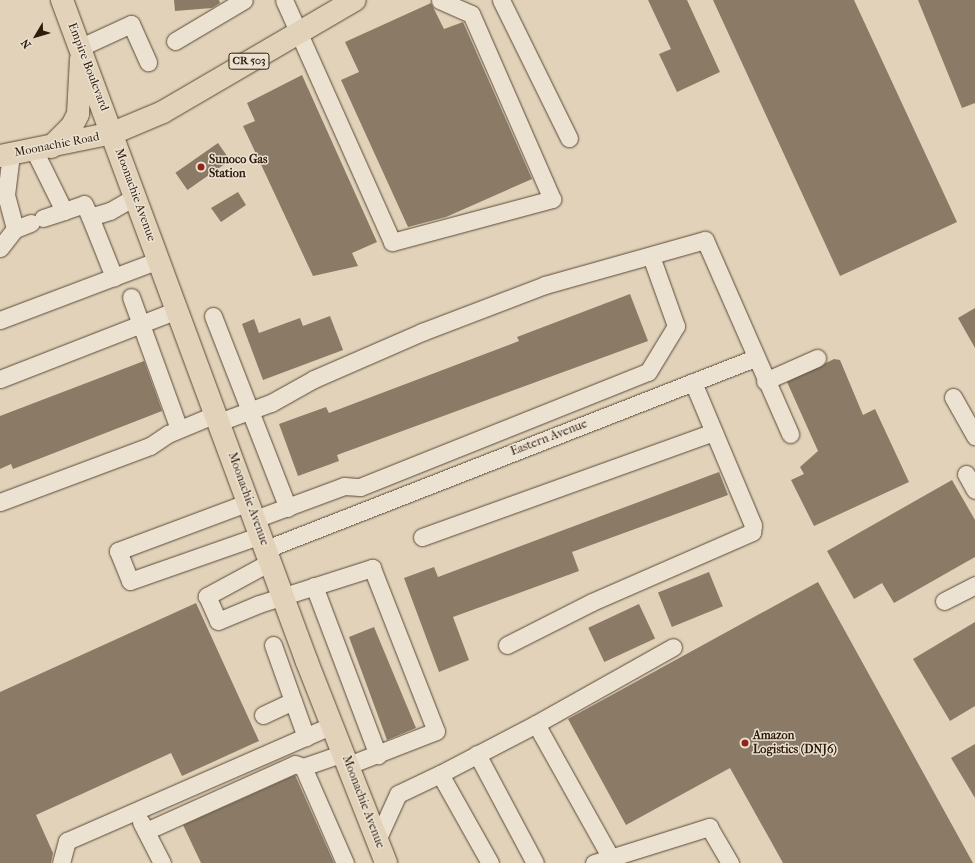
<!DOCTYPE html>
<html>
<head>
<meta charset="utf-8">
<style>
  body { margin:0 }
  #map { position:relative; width:975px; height:863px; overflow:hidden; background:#e1d2b9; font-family:"IM FELL French Canon",serif }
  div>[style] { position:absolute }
  .building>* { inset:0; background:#8b7a66; transform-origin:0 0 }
  .roads { filter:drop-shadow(0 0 1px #5b4937) drop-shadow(0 0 1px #5b4937) }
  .minor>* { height:17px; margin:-8.5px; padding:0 8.5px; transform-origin:8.5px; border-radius:8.5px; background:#ece2d2 }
  .major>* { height:22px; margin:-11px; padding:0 11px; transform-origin:11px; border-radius:11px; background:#e1d2b9 }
  .dots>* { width:11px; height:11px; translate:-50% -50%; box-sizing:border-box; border:2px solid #ece2d2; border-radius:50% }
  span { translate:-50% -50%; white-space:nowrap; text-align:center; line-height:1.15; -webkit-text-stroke:3px #ece2d2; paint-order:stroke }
  .shield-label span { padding:1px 3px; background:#ece2d2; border:1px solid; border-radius:3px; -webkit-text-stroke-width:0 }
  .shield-label { font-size:11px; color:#2e1b0c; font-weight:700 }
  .street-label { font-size:12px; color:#2e1b0c }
  .poi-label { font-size:12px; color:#2e1b0c; font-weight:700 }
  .left { translate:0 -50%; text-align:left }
  .north { position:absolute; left:16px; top:16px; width:40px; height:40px; -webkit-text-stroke:3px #ece2d2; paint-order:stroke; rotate:232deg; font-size:11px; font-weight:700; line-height:16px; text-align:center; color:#2e1b0c }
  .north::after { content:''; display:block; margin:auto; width:14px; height:18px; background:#2e1b0c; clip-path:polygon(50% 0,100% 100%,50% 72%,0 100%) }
</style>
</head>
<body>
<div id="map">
  <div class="building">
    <div style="clip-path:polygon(174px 0,219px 0,220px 3px,212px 8px,175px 11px)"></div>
    <div style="clip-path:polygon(648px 0,687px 0,720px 72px,677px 92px,659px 54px,671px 49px)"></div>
    <div style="clip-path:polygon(713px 0,854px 0,957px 222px,840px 276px)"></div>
    <div style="clip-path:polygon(918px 0,975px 0,975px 103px,962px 108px)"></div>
    <div style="clip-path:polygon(431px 3px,444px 29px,463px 22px,532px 179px,446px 217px,408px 227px,341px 80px,359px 72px,345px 42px)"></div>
    <div style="clip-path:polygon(302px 75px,377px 242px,352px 253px,358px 266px,313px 276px,243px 126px,255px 121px,247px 103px)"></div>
    <div style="left:218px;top:143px;width:21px;height:52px;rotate:55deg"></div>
    <div style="clip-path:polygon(238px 192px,246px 205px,221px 222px,211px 208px)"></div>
    <div style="clip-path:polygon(630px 294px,648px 341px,337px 455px,339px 461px,298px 476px,279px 424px,326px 407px,329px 413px,519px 341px,517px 337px)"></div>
    <div style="clip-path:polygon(975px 308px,975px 348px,958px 318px)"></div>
    <div style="clip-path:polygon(330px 316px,343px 350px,263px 380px,242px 324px,254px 319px,259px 333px,300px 318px,303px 326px)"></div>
    <div style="clip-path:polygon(834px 359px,840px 360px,863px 415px,875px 409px,909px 482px,814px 526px,791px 480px,804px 474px,800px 467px,818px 451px,787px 382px)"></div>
    <div style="clip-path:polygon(144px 361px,162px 411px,13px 469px,11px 464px,0 469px,0 416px)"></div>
    <div style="clip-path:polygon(719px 472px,728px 495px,572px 552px,579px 571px,453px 617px,469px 660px,439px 672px,404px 578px,434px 567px,438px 577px)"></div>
    <div style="clip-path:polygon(952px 480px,975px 520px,975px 557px,894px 603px,882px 583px,854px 599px,827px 551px)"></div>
    <div style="left:709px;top:572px;width:37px;height:55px;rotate:68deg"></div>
    <div style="clip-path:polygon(818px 582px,973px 863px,783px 863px,730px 768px,626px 825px,568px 719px)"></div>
    <div style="clip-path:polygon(196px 603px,259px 741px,182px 776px,171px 753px,36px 815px,53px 853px,51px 863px,0 863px,0 692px)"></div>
    <div style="left:639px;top:604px;width:38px;height:56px;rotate:65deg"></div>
    <div style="clip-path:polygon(975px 622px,975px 706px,950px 721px,913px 659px)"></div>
    <div style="clip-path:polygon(374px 627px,416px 728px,387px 740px,349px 637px)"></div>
    <div style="clip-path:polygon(975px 744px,975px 798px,951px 758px)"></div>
    <div style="clip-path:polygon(295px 775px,334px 863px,201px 863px,183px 825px)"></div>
  </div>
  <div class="roads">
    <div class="minor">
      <div style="left:284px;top:0;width:265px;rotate:65.9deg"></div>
      <div style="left:392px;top:242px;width:166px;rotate:-15deg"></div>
      <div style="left:552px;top:199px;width:202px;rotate:-113.6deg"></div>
      <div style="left:471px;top:14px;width:34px;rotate:-156deg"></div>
      <div style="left:501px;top:0;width:154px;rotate:63.8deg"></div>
      <div style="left:175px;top:41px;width:80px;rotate:-30.7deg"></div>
      <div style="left:81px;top:47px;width:55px;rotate:-24.7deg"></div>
      <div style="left:131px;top:24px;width:42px;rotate:65.9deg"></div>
      <div style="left:34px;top:150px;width:68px;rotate:63.8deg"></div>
      <div style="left:64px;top:211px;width:21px;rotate:-19deg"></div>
      <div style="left:84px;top:204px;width:14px;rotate:65deg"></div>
      <div style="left:90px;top:217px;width:21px;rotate:-17deg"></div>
      <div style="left:110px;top:211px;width:30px;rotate:-30deg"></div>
      <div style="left:11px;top:154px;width:41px;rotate:97deg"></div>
      <div style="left:6px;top:195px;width:35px;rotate:75deg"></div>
      <div style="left:90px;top:217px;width:65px;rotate:68.2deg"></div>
      <div style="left:43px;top:218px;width:22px;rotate:-18deg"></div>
      <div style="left:0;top:248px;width:24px;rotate:-52deg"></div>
      <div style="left:15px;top:229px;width:17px;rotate:-21deg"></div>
      <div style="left:131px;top:297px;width:140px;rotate:70deg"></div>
      <div style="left:213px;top:316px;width:206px;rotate:68.7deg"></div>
      <div style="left:0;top:320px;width:170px;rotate:-20.7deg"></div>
      <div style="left:0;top:379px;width:190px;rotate:-21.3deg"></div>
      <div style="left:765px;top:381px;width:57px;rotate:-23.9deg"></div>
      <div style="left:953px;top:397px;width:45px;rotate:60.6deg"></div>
      <div style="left:219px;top:422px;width:55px;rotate:-20.1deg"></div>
      <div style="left:271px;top:403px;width:49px;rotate:-29.2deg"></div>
      <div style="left:314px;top:379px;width:118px;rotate:-23.5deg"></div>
      <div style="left:422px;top:332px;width:132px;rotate:-20.9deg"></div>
      <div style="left:545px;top:285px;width:166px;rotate:-15.7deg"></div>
      <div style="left:705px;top:240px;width:212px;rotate:66.3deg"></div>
      <div style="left:966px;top:474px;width:18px;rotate:61deg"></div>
      <div style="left:0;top:502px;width:160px;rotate:-20.5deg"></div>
      <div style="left:150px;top:446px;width:22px;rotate:-34deg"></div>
      <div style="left:168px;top:434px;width:52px;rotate:-22.6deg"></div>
      <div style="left:249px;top:502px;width:140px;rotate:159.5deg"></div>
      <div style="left:118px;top:551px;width:32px;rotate:68deg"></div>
      <div style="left:130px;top:581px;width:139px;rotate:-19.3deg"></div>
      <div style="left:255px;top:519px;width:95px;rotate:-20.3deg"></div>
      <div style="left:344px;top:486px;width:16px;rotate:4deg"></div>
      <div style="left:360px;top:487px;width:310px;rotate:-21.8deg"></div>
      <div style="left:648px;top:372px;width:54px;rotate:-58.7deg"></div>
      <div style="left:676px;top:326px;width:74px;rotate:-109.7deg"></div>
      <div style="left:422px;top:537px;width:310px;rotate:-19.8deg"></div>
      <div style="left:266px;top:549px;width:525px;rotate:-21.34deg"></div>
      <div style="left:270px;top:562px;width:72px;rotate:151.6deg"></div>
      <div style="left:207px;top:596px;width:27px;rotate:66deg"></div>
      <div style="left:218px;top:621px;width:44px;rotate:-22.5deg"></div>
      <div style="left:259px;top:604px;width:119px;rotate:-17.7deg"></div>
      <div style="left:372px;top:568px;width:175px;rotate:68.6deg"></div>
      <div style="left:436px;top:731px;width:93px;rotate:158.7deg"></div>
      <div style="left:314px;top:586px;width:181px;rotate:69.3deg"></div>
      <div style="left:944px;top:601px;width:35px;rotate:-27deg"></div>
      <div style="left:273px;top:645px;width:98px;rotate:70.3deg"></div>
      <div style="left:507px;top:645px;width:95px;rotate:-26.8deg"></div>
      <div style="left:592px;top:602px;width:175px;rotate:-23.6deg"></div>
      <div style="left:752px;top:532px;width:7px;rotate:-82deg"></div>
      <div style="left:753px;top:525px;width:155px;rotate:-112.8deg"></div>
      <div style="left:263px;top:715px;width:33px;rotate:-25deg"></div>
      <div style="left:536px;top:724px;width:157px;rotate:-29.3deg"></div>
      <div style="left:477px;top:754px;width:123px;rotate:62deg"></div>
      <div style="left:303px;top:767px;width:105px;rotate:66.4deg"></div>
      <div style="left:141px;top:822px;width:46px;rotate:62.9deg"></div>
      <div style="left:146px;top:831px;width:163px;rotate:-24.2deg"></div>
      <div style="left:295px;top:764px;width:9px;rotate:21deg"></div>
      <div style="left:303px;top:767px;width:43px;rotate:-18.9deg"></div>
      <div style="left:377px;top:840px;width:51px;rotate:-65.5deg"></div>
      <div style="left:398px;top:794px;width:47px;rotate:-25.5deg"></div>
      <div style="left:61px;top:863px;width:23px;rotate:-75deg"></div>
      <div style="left:67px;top:841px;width:290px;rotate:-23.6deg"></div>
      <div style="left:490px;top:863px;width:102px;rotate:-119.3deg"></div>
      <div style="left:440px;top:774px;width:108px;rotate:-27.5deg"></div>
      <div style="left:536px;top:724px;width:154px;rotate:60.8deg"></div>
      <div style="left:594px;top:863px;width:121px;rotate:-17.4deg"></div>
      <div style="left:709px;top:827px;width:42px;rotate:59.7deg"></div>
    </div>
    <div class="major">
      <div style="left:62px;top:0;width:706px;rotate:69.69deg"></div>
      <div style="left:307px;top:662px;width:216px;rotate:68.5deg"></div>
      <div style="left:51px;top:147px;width:30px;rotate:-45deg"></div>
      <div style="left:72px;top:126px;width:13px;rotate:-63deg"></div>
      <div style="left:78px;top:114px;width:55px;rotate:-86.9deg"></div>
      <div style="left:0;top:156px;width:115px;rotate:-11.5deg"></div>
      <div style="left:113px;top:133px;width:54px;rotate:-22.8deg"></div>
      <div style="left:163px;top:112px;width:222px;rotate:-30.3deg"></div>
    </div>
  </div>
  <div class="dots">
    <div style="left:201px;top:167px;background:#8f2418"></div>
    <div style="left:745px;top:743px;background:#8f2418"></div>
  </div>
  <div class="shield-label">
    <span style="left:249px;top:61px">CR 503</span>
  </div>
  <div class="street-label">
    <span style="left:88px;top:67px;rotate:69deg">Empire Boulevard</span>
    <span style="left:57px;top:145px;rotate:-11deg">Moonachie Road</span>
    <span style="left:135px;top:195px;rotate:70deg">Moonachie Avenue</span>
    <span style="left:549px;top:438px;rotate:-21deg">Eastern Avenue</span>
    <span style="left:248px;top:499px;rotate:70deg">Moonachie Avenue</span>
    <span style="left:363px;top:802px;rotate:69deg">Moonachie Avenue</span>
  </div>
  <div class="poi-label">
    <span class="left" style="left:209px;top:167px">Sunoco Gas<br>Station</span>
    <span class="left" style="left:753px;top:743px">Amazon<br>Logistics (DNJ6)</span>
  </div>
  <div class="north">N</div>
</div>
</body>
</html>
